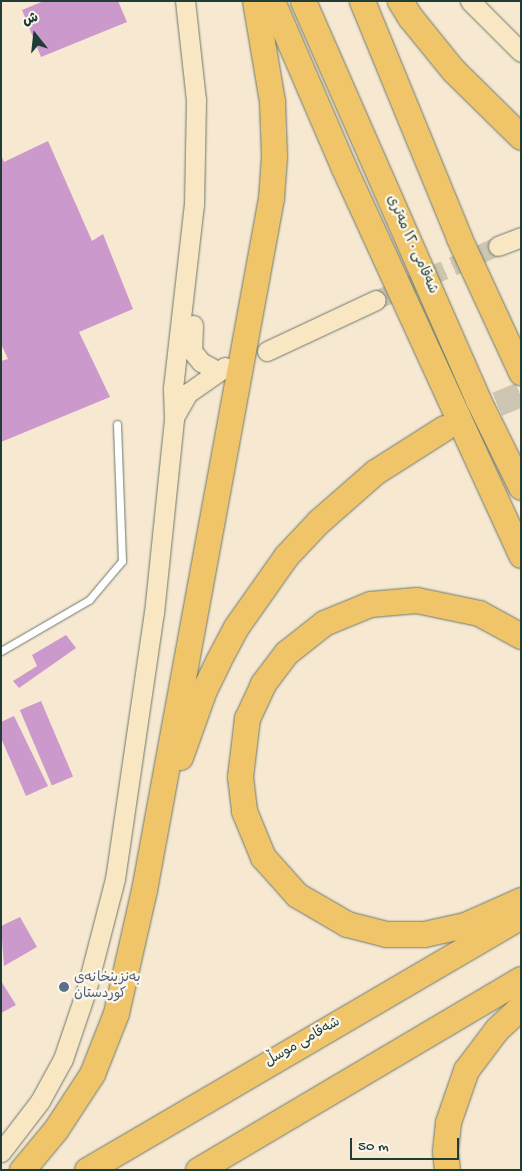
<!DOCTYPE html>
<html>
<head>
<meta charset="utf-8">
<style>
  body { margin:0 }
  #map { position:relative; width:522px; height:1171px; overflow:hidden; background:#f7e8d2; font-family:"Gochi Hand","Playpen Sans Arabic",sans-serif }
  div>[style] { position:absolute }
  .building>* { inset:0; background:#cb99cc; transform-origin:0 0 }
  .secondary-tunnel>* { height:19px; margin-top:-9.5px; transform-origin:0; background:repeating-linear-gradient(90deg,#ccc6b2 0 19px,transparent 0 28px) }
  .highway-tunnel>* { height:25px; margin-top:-12.5px; transform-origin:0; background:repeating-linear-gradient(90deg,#ccc6b2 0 25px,transparent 0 37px) }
  .roads { filter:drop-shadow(0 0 1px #6b796b) drop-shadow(0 0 1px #6b796b) }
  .lane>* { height:7px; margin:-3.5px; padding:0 3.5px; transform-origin:3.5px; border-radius:3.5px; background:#fff }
  .secondary>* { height:19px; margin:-9.5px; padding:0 9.5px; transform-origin:9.5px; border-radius:9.5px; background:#f9e7c3 }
  .highway>* { height:25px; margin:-12.5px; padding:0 12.5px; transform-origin:12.5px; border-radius:12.5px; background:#f0c469 }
  .dots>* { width:14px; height:14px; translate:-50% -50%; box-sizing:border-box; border:2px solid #fbf7ec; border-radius:50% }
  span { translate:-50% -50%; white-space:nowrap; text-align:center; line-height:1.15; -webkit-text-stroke:4.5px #fbf7ec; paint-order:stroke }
  .street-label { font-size:14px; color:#1f3d34 }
  .service-label { font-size:14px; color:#4e5e75 }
  .left { translate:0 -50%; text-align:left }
  .frame { position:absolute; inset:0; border:2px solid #1f3d34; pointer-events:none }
  .north { position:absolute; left:10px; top:10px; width:50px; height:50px; -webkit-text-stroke:4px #fbf7ec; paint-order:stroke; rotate:344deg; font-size:14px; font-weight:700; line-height:20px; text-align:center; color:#1f3d34 }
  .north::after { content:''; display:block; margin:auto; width:18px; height:22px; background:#1f3d34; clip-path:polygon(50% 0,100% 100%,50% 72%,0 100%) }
  .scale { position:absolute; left:350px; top:1138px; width:109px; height:22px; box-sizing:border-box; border:2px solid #1f3d34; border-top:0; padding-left:6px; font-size:15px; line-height:18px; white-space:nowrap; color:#1f3d34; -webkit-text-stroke:4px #fbf7ec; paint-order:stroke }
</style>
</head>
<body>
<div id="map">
  <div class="building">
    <div style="clip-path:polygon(44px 1px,118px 1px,127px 22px,41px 57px,22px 10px)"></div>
    <div style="clip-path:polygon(48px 141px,92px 241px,103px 234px,133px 309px,79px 332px,110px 397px,1px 442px,1px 361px,8px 359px,1px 344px,1px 155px,4px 162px)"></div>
    <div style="clip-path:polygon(66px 635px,76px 648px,19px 688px,13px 681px,37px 666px,32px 655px)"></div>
    <div style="left:41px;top:701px;width:82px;height:23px;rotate:67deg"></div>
    <div style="clip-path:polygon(14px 716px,48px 786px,26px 796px,1px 738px,1px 722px)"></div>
    <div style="clip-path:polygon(20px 917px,37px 947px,4px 966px,1px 926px)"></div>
    <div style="clip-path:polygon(1px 981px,16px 1005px,1px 1013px)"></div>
  </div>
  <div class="secondary-tunnel">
    <div style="left:376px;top:300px;width:133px;rotate:-23.9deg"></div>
  </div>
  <div class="highway-tunnel">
    <div style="left:463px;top:418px;width:63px;rotate:-22.5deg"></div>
  </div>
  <div class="roads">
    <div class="lane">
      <div style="left:1px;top:651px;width:102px;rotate:-30.1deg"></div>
      <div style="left:89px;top:600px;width:51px;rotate:-49.8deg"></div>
      <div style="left:122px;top:561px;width:137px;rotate:-92.1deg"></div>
    </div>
    <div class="secondary">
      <div style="left:470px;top:1px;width:72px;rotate:45deg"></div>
      <div style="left:498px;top:246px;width:25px;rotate:-21deg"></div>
      <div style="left:193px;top:325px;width:26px;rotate:92deg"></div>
      <div style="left:192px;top:351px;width:14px;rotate:51deg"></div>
      <div style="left:201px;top:362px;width:18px;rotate:29deg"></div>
      <div style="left:267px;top:351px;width:120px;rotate:-25.1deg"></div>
      <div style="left:174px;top:417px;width:28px;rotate:-60deg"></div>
      <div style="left:188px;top:393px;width:45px;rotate:-35.1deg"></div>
      <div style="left:1px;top:1152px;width:64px;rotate:-52.6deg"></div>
      <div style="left:40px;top:1101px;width:48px;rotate:-61.3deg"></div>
      <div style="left:63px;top:1059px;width:72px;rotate:-71.3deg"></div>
      <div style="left:86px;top:991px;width:116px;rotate:-75.5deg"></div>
      <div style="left:115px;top:879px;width:269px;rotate:-81.7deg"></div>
      <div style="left:154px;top:613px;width:196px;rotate:-84.1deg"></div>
      <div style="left:174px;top:418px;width:30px;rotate:-92deg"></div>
      <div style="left:173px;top:388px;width:184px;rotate:-83.5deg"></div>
      <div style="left:194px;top:205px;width:105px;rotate:-88.9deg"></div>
      <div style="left:196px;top:100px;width:100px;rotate:-96.3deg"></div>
    </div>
    <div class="highway">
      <div style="left:272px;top:1px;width:180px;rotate:66.7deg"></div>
      <div style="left:343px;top:166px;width:428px;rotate:65.4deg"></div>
      <div style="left:303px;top:1px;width:436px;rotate:66.3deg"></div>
      <div style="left:478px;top:400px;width:97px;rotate:63.7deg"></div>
      <div style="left:362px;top:1px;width:256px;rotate:67.7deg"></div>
      <div style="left:459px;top:238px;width:148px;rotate:65.2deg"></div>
      <div style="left:400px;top:1px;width:19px;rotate:58deg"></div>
      <div style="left:410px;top:17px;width:68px;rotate:50.9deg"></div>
      <div style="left:453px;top:70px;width:95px;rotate:44.6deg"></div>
      <div style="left:521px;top:636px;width:48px;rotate:-151.3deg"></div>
      <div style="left:479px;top:613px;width:64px;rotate:-168.3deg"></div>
      <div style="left:416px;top:600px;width:46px;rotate:175deg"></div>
      <div style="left:370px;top:604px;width:50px;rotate:157.6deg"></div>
      <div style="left:324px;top:623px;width:48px;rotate:141.7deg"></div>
      <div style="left:286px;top:653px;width:39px;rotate:127deg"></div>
      <div style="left:263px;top:684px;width:38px;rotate:115deg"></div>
      <div style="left:247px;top:718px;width:59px;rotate:96.8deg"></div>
      <div style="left:240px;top:777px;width:34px;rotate:83deg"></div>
      <div style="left:244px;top:811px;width:50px;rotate:67.6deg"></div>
      <div style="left:263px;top:857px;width:51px;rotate:48.2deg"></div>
      <div style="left:297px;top:895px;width:58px;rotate:30.1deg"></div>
      <div style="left:347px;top:924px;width:40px;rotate:14.4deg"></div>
      <div style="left:386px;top:934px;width:38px"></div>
      <div style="left:424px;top:934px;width:42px;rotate:-12.4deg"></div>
      <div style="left:465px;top:925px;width:61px;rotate:-24.1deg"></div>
      <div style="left:180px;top:757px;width:71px;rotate:-70.3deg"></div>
      <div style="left:204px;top:690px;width:32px;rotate:-64deg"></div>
      <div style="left:218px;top:661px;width:38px;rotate:-62deg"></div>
      <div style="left:236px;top:627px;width:87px;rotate:-54.8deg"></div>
      <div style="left:286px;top:556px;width:47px;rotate:-46.7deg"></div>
      <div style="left:318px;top:522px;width:76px;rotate:-41.3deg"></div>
      <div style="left:375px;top:472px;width:82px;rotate:-32.5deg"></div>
      <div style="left:22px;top:1170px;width:53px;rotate:-50.3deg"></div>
      <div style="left:56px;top:1129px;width:66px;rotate:-56.8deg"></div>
      <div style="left:92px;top:1074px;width:66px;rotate:-68.5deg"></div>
      <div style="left:116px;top:1013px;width:126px;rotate:-77.2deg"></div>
      <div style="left:144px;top:890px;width:704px;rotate:-79.6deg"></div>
      <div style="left:271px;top:198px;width:42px;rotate:-85.9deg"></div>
      <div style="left:274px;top:156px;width:55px;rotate:-92.1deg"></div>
      <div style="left:272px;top:101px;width:101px;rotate:-99.6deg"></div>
      <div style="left:87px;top:1170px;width:503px;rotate:-30.34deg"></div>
      <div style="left:198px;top:1170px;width:375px;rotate:-30.6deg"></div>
      <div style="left:447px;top:1170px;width:19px;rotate:-96deg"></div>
      <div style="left:445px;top:1151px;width:29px;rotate:-84deg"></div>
      <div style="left:448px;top:1122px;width:55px;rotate:-70.9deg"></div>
      <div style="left:466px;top:1070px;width:51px;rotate:-52.9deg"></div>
      <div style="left:497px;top:1029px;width:33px;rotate:-43deg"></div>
    </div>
  </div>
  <div class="dots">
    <div style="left:64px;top:987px;background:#5c6f8a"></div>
  </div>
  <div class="street-label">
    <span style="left:411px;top:245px;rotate:66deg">شەقامی ١٢٠ مەتری</span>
    <span style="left:303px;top:1043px;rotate:-30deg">شەقامی موسڵ</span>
  </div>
  <div class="service-label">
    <span class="left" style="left:74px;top:987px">بەنزینخانەی<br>کوردستان</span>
  </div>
  <div class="frame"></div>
  <div class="north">ش</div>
  <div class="scale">50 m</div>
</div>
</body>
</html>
